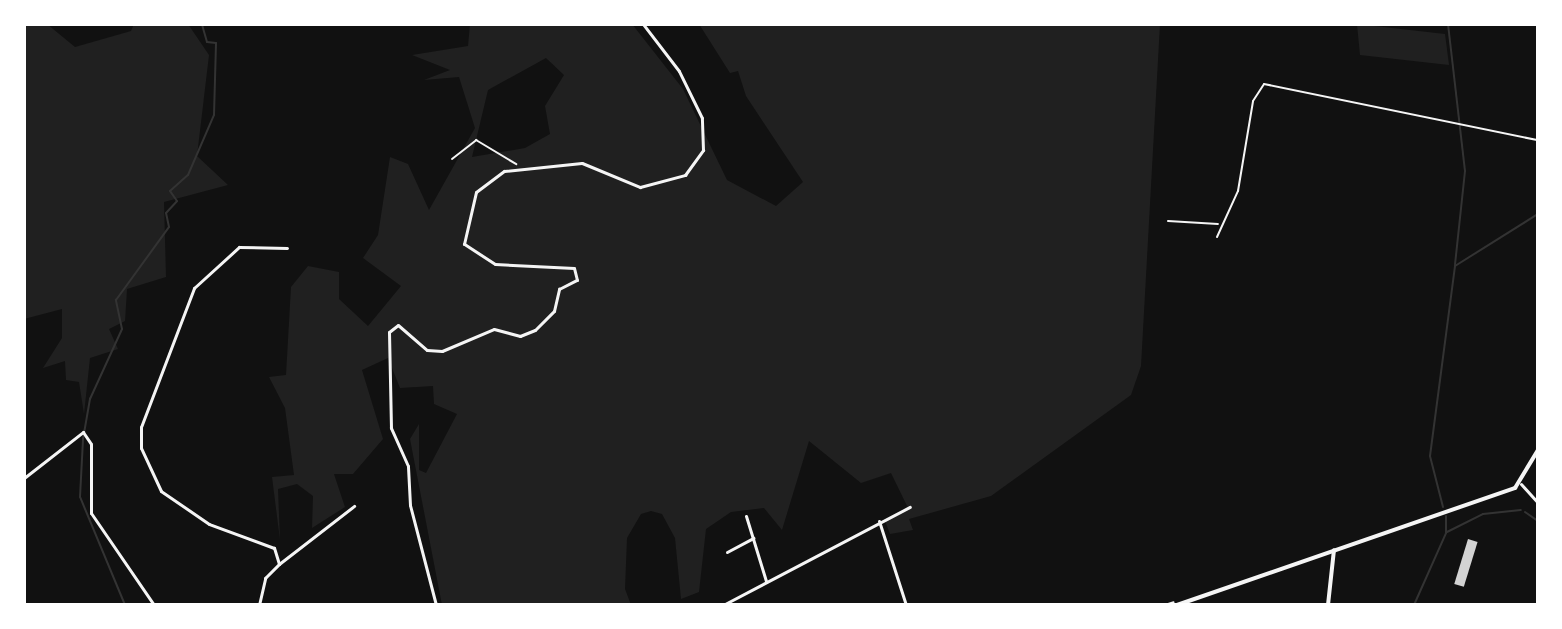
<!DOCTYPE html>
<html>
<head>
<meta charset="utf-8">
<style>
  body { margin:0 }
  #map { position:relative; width:1562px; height:629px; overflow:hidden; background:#111; font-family:"Fira Sans Condensed",sans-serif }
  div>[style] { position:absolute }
  .green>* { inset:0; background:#202020 }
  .stream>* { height:2px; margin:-1px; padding:0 1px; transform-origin:1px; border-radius:1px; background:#333 }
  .building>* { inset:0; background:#d3d3d3; transform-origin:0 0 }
  .path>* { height:2px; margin:-1px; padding:0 1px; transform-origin:1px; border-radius:1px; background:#f5f5f5 }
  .service>* { height:2px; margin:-1px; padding:0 1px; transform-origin:1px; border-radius:1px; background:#f5f5f5 }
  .minor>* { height:3px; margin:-1.5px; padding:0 1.5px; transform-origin:1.5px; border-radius:1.5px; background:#f5f5f5 }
  .tertiary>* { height:4px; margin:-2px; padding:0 2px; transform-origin:2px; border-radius:2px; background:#f5f5f5 }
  span { translate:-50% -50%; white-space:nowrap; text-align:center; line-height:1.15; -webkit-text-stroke:6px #fff; paint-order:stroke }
  .frame { position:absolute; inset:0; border:26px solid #fff; pointer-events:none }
</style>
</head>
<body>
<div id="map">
  <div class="green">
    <div style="clip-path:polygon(24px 24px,47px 24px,75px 47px,131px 31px,134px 24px,188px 24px,209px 55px,197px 156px,228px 185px,164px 202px,166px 277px,127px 289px,125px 321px,109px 329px,118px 349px,90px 358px,84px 414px,79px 382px,66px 380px,65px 361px,43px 368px,62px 338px,62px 309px,24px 319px)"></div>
    <div style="clip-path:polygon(evenodd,470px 24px,632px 24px,683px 89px,727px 180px,776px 206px,803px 182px,746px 96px,738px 71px,730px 73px,699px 24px,1160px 24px,1141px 366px,1131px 395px,991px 496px,909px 519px,913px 530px,890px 534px,885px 521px,909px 510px,891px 473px,861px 483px,809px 441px,782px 530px,764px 508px,731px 512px,706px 529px,699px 592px,681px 599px,675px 538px,662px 514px,651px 511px,641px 514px,627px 538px,625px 589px,631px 605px,442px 605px,410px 439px,419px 424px,419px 470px,426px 473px,457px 414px,434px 404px,433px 386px,400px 388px,388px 358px,362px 370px,383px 439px,353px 474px,334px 474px,345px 507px,312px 528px,313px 496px,297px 484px,278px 489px,280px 540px,272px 477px,294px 475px,285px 408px,269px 377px,286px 375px,291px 287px,308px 266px,339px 272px,339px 299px,368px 326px,401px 286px,363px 258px,378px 235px,390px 157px,408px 164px,429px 210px,475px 128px,459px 77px,424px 80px,450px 70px,412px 55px,468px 46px,470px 24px,546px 58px,564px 75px,545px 106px,550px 134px,525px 148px,472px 157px,488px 90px,546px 58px)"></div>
    <div style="clip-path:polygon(1357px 24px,1445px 34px,1449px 65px,1360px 55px)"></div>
  </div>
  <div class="stream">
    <div style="left:1448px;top:24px;width:148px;rotate:83.4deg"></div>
    <div style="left:1465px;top:171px;width:95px;rotate:96.1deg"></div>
    <div style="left:1443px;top:507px;width:53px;rotate:-104.3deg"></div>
    <div style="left:1430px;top:456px;width:192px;rotate:-82.5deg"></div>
    <div style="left:1455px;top:266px;width:98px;rotate:-32.1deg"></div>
    <div style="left:1525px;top:512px;width:16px;rotate:35deg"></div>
    <div style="left:1447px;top:532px;width:40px;rotate:-26.6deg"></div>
    <div style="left:1483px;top:514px;width:38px;rotate:-6deg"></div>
    <div style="left:125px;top:605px;width:117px;rotate:-112.6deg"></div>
    <div style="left:80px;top:497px;width:58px;rotate:-87deg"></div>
    <div style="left:83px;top:439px;width:41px;rotate:-80.1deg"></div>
    <div style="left:90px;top:399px;width:77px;rotate:-65.4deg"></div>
    <div style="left:122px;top:329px;width:30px;rotate:-102deg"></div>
    <div style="left:116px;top:300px;width:90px;rotate:-54deg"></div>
    <div style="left:169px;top:227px;width:14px;rotate:-102deg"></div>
    <div style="left:166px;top:213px;width:16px;rotate:-47deg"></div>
    <div style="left:177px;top:201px;width:12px;rotate:-125deg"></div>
    <div style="left:170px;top:191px;width:24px;rotate:-42deg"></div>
    <div style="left:188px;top:175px;width:65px;rotate:-66.6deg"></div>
    <div style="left:214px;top:115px;width:72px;rotate:-88.4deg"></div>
    <div style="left:216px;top:43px;width:9px;rotate:-174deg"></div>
    <div style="left:207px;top:42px;width:19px;rotate:-106deg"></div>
    <div style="left:1414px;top:605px;width:79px;rotate:-66deg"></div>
    <div style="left:1446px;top:533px;width:17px;rotate:-90deg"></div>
  </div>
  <div class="building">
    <div style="left:1468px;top:539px;width:10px;height:47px;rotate:17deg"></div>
  </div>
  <div class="path">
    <div style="left:452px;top:159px;width:31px;rotate:-38deg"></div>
    <div style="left:476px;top:140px;width:47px;rotate:31deg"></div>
    <div style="left:1168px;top:221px;width:50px;rotate:3.4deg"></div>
    <div style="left:1165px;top:605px;width:9px;rotate:-18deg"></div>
  </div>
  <div class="service">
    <div style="left:1217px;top:237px;width:51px;rotate:-65.5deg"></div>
    <div style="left:1238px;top:191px;width:91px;rotate:-80.5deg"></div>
    <div style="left:1253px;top:101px;width:20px;rotate:-57deg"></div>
    <div style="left:1264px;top:84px;width:280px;rotate:11.6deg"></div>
  </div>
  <div class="minor">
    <div style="left:24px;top:478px;width:75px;rotate:-37.9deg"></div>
    <div style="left:83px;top:432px;width:14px;rotate:56deg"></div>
    <div style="left:91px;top:444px;width:69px;rotate:90deg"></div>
    <div style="left:91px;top:513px;width:112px;rotate:55.6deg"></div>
    <div style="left:1521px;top:484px;width:25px;rotate:48deg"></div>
    <div style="left:746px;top:516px;width:68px;rotate:72.9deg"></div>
    <div style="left:879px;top:521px;width:88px;rotate:72.2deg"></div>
    <div style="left:727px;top:552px;width:30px;rotate:-28deg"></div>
    <div style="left:279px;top:564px;width:95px;rotate:-37.7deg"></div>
    <div style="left:259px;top:605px;width:28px;rotate:-77deg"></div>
    <div style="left:265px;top:578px;width:20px;rotate:-45deg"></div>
    <div style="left:279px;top:564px;width:17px;rotate:-107deg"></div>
    <div style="left:274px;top:548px;width:69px;rotate:-159.7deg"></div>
    <div style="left:209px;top:524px;width:58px;rotate:-145.5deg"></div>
    <div style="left:161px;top:491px;width:47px;rotate:-114.9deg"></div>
    <div style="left:141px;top:448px;width:21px;rotate:-90deg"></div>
    <div style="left:141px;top:427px;width:149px;rotate:-69.1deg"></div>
    <div style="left:194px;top:288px;width:61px;rotate:-42.3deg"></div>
    <div style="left:239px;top:247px;width:48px;rotate:1.2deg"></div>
    <div style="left:436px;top:605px;width:103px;rotate:-104.6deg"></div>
    <div style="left:410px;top:505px;width:39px;rotate:-93deg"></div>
    <div style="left:408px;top:466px;width:42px;rotate:-114.1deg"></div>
    <div style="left:391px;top:428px;width:96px;rotate:-91.2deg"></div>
    <div style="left:389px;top:332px;width:11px;rotate:-38deg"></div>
    <div style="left:398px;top:325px;width:38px;rotate:41deg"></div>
    <div style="left:427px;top:350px;width:15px;rotate:4deg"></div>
    <div style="left:442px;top:351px;width:56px;rotate:-22.9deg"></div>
    <div style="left:494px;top:329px;width:27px;rotate:15deg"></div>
    <div style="left:520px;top:336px;width:16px;rotate:-22deg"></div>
    <div style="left:535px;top:330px;width:27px;rotate:-45deg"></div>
    <div style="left:554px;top:311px;width:23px;rotate:-77deg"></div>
    <div style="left:559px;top:289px;width:20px;rotate:-27deg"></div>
    <div style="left:577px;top:280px;width:12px;rotate:-104deg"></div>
    <div style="left:574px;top:268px;width:79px;rotate:-177.1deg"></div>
    <div style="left:495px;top:264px;width:37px;rotate:-147deg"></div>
    <div style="left:464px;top:244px;width:53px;rotate:-77deg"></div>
    <div style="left:476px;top:192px;width:35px;rotate:-37deg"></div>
    <div style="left:504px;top:171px;width:78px;rotate:-5.9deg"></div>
    <div style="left:582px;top:163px;width:63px;rotate:22.5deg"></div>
    <div style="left:640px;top:187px;width:47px;rotate:-14.9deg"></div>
    <div style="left:685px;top:175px;width:31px;rotate:-54deg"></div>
    <div style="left:703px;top:150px;width:32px;rotate:-92deg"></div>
    <div style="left:702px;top:118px;width:52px;rotate:-116.1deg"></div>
    <div style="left:679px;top:71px;width:59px;rotate:-127.5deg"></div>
    <div style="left:723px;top:605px;width:211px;rotate:-27.7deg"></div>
  </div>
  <div class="tertiary">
    <div style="left:1177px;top:605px;width:358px;rotate:-19.1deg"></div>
    <div style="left:1515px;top:488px;width:44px;rotate:-58.8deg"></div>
    <div style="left:1328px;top:605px;width:55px;rotate:-83.8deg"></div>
  </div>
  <div class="frame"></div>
</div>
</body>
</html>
